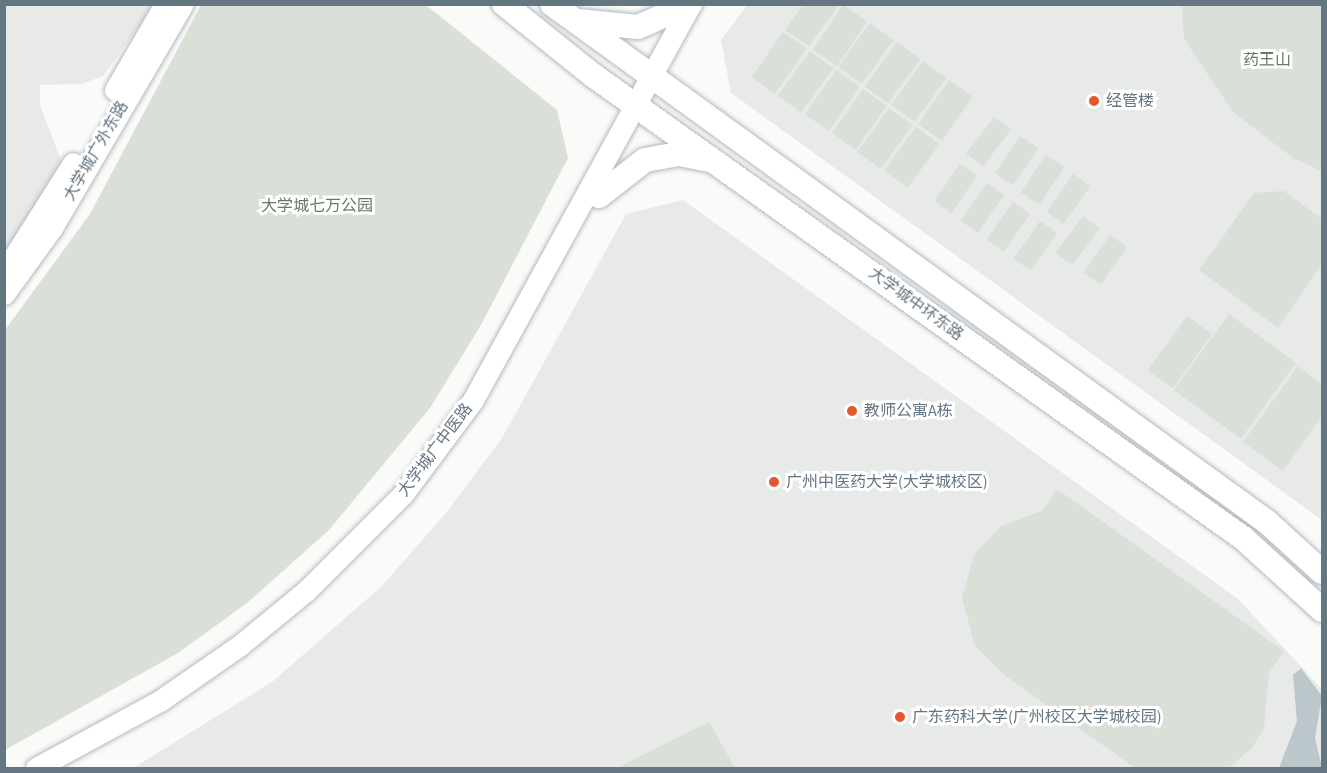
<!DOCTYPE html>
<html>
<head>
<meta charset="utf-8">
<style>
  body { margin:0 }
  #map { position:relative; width:1327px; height:773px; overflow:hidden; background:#fafaf8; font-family:"Source Sans 3","Noto Sans SC",sans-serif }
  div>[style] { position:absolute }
  .built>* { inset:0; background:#e8e9e9 }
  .green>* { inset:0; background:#dadfd7; transform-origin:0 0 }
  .water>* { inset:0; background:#bbc7cb }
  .roads { filter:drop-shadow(0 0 2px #b3babf) drop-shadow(0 0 2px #b3babf) }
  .secondary>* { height:21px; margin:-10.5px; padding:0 10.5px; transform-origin:10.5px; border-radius:10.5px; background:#fff }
  .primary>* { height:24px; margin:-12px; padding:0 12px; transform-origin:12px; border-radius:12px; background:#fff }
  .dots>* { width:16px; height:16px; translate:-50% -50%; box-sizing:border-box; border:3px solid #fff; border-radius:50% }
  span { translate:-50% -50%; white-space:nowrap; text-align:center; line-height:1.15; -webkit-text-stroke:6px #fff; paint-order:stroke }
  .park-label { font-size:16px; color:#687a64 }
  .poi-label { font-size:16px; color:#657683 }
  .left { translate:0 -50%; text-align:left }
  .street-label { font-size:16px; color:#657683 }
  .frame { position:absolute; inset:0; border:6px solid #657683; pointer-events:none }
</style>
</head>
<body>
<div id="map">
  <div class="built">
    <div style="clip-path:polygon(5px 5px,155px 5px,103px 76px,82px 84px,40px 85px,40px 105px,62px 163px,5px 256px)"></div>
    <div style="clip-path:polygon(747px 5px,1322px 5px,1322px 520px,731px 93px,721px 40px)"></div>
    <div style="clip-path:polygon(683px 200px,1238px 599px,1322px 689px,1322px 768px,133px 768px,272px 682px,382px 586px,446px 513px,502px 438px,626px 214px)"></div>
  </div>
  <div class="green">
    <div style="clip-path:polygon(201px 5px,426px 5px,557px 110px,568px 158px,481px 325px,430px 408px,329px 530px,247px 603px,178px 653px,5px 750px,5px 330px,90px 214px)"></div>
    <div style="clip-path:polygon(803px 5px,839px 5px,809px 46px,785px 30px)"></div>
    <div style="left:843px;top:5px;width:29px;height:54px;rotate:34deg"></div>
    <div style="clip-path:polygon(1182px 5px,1322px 5px,1322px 171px,1293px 158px,1233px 112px,1184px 39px)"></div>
    <div style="left:870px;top:23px;width:29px;height:54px;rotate:36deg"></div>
    <div style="left:783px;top:32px;width:29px;height:55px;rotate:35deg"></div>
    <div style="left:897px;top:42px;width:29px;height:55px;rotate:36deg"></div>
    <div style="left:810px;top:51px;width:29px;height:55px;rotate:36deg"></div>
    <div style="left:923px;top:61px;width:29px;height:54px;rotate:36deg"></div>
    <div style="left:836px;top:70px;width:29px;height:54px;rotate:35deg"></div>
    <div style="left:949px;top:80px;width:29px;height:54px;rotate:35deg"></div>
    <div style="left:863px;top:89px;width:29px;height:54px;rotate:35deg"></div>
    <div style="left:889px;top:108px;width:29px;height:54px;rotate:36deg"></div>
    <div style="left:994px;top:117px;width:21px;height:46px;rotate:37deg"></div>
    <div style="left:916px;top:127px;width:29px;height:54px;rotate:36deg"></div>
    <div style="left:1020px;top:136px;width:22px;height:45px;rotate:34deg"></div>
    <div style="left:1046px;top:155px;width:22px;height:45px;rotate:34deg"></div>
    <div style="left:960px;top:164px;width:21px;height:45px;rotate:35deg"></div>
    <div style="left:1073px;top:174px;width:21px;height:46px;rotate:35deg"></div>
    <div style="left:987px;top:183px;width:21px;height:46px;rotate:35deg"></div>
    <div style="clip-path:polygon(1284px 191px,1322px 219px,1322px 264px,1278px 328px,1199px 270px,1254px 193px)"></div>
    <div style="left:1013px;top:202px;width:21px;height:46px;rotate:35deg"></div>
    <div style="left:1083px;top:216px;width:21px;height:46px;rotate:37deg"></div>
    <div style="left:1040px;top:221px;width:21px;height:46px;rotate:35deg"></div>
    <div style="left:1110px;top:235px;width:21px;height:46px;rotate:35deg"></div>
    <div style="left:1229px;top:314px;width:83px;height:94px;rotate:36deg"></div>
    <div style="left:1187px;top:316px;width:31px;height:67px;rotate:36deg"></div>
    <div style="clip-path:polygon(1298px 366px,1322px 384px,1322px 416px,1283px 471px,1243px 442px)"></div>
    <div style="clip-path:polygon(1057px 489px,1284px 651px,1269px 673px,1264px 728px,1252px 748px,1228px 768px,1135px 768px,1003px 674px,975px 646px,962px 598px,974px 555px,1001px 526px,1042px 511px)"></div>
    <div style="clip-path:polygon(709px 722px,735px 768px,617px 768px)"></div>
  </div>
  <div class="water">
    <div style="clip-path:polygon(1301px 668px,1322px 696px,1315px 738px,1322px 768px,1279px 768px,1297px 721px,1293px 675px)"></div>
  </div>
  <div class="roads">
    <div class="secondary">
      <div style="left:115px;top:90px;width:99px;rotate:-59.8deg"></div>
      <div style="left:6px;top:269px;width:125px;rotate:-57.7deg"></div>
      <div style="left:4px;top:294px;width:82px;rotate:-54deg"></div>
      <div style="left:52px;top:228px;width:259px;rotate:-59.7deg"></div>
      <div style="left:36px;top:768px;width:142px;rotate:-28.5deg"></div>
      <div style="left:161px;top:700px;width:95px;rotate:-34.7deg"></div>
      <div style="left:239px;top:646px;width:88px;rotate:-39.5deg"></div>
      <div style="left:307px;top:590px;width:136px;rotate:-45deg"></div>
      <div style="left:403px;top:494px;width:117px;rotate:-53.3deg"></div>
      <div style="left:473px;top:400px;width:452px;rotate:-61.2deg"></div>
    </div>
    <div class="primary">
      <div style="left:504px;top:4px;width:115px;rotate:38.7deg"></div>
      <div style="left:594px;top:76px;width:797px;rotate:35.45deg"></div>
      <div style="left:1243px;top:538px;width:107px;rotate:42.3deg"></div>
      <div style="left:552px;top:4px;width:883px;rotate:35.92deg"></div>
      <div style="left:1267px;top:522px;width:74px;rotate:42.3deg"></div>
      <div style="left:578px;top:21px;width:60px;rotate:5.7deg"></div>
      <div style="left:638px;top:27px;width:57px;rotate:-23.9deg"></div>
      <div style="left:599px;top:196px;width:58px;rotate:-38deg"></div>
      <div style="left:645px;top:160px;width:35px;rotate:-10deg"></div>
      <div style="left:679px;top:154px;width:31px;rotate:11deg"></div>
    </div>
  </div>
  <div class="dots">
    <div style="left:1094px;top:101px;background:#e4572e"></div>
    <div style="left:852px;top:411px;background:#e4572e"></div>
    <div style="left:774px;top:482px;background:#e4572e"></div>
    <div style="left:900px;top:717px;background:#e4572e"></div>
  </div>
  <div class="park-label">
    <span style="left:1267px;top:60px">药王山</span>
    <span style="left:317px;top:206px">大学城七万公园</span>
  </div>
  <div class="poi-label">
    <span class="left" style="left:1106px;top:101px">经管楼</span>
    <span class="left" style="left:864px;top:411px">教师公寓A栋</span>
    <span class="left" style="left:786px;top:482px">广州中医药大学(大学城校区)</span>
    <span class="left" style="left:912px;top:717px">广东药科大学(广州校区大学城校园)</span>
  </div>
  <div class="street-label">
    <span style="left:96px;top:151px;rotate:-60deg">大学城广外东路</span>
    <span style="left:916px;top:304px;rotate:36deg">大学城中环东路</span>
    <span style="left:435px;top:450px;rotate:-53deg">大学城广中医路</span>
  </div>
  <div class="frame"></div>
</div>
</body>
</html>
